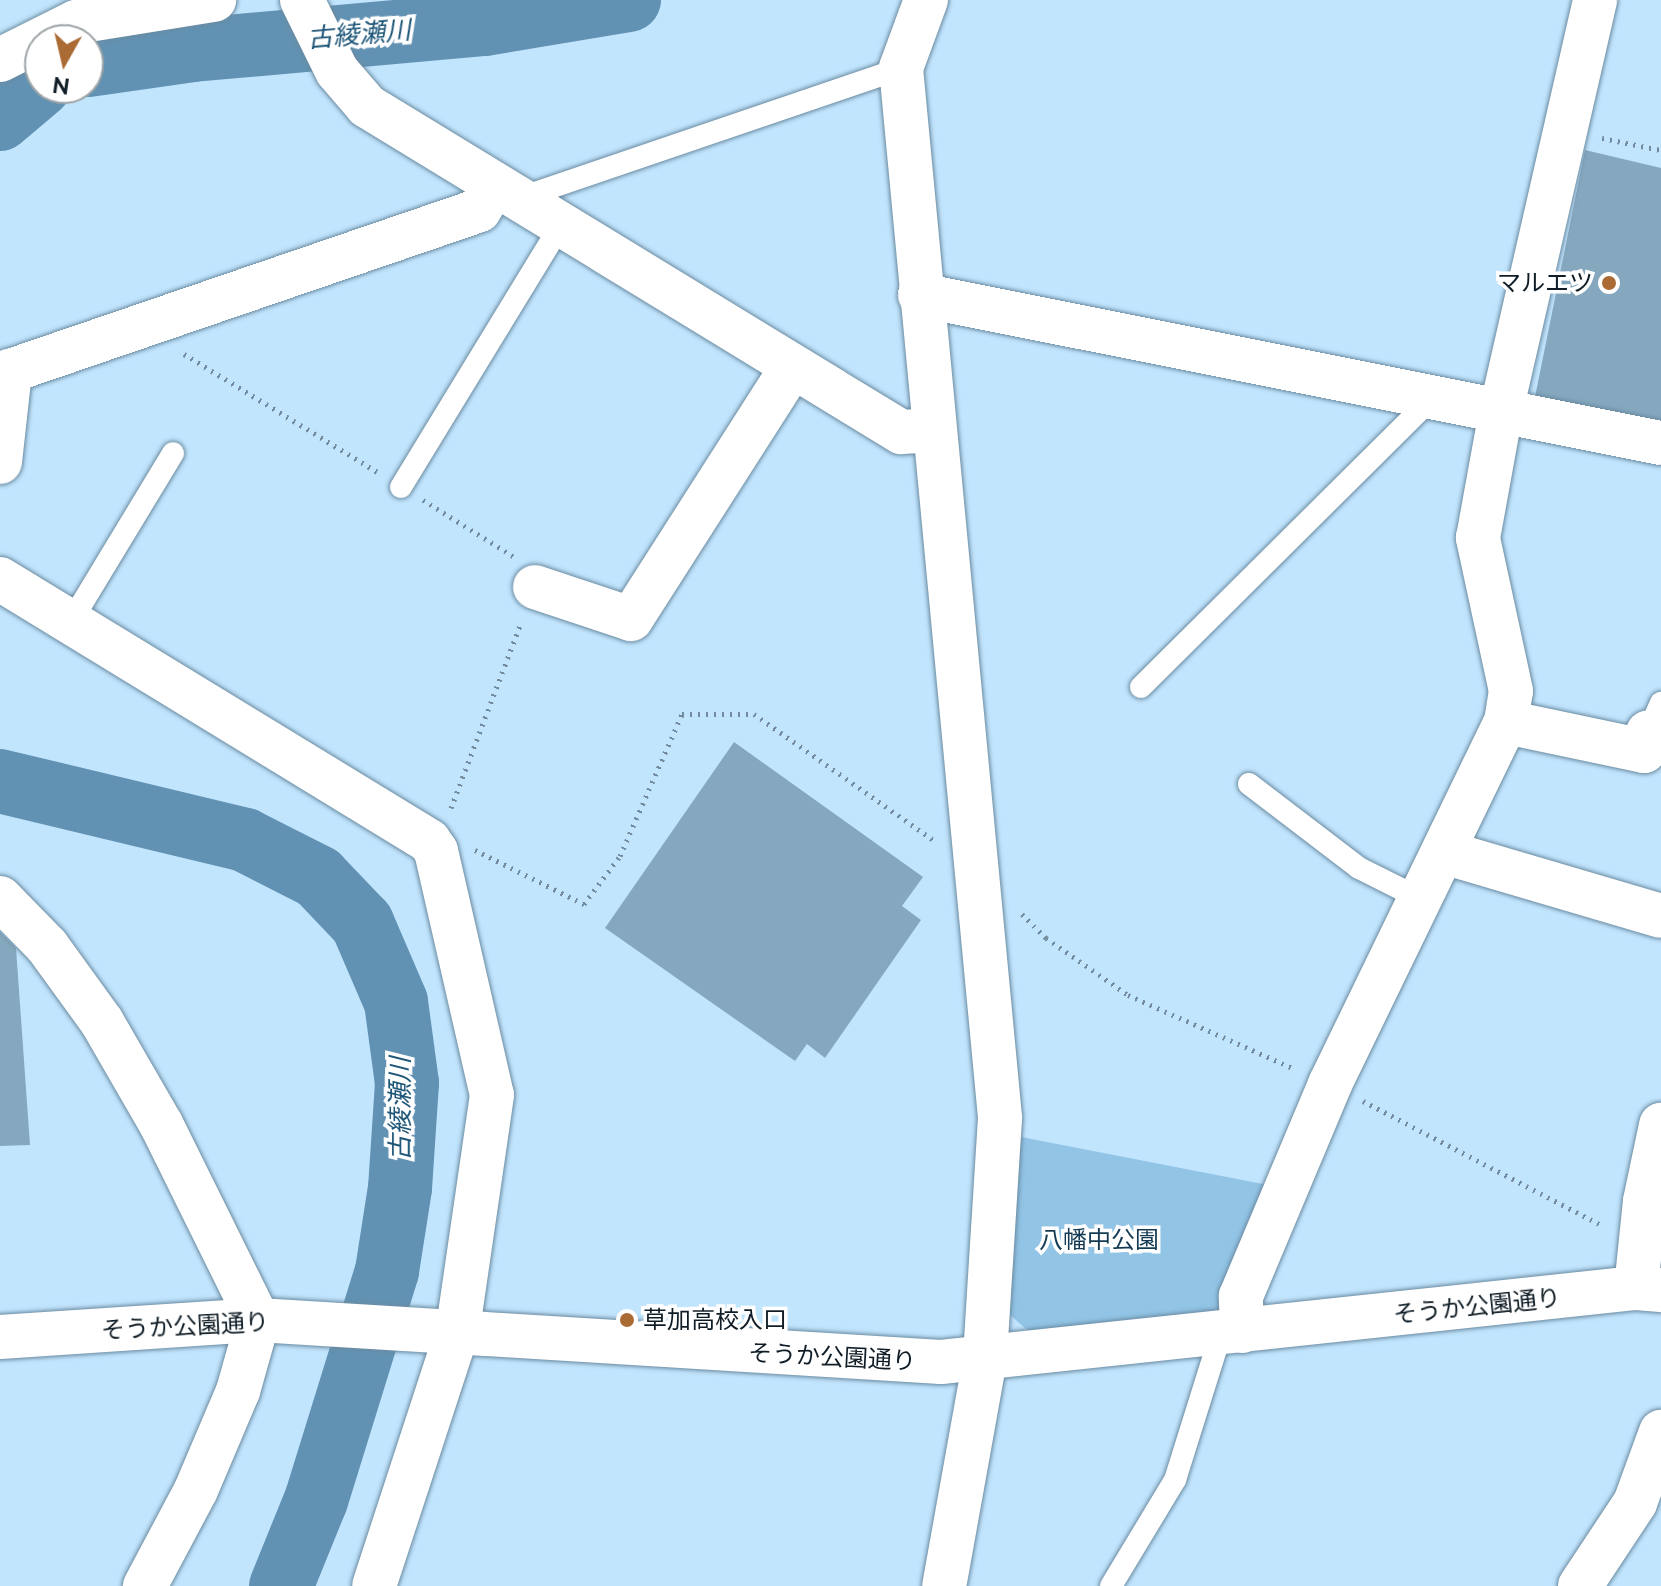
<!DOCTYPE html>
<html>
<head>
<meta charset="utf-8">
<style>
  body { margin:0 }
  #map { position:relative; width:1661px; height:1586px; overflow:hidden; background:#c2e5fe; font-family:Raleway,"Noto Sans JP",sans-serif }
  div>[style] { position:absolute }
  .green>* { inset:0; background:#92c4e6 }
  .river>* { height:64px; margin:-32px; padding:0 32px; transform-origin:32px; border-radius:32px; background:#6292b3 }
  .building>* { inset:0; background:#86a8bf }
  .path>* { height:5px; margin-top:-2.5px; transform-origin:0; background:repeating-linear-gradient(90deg,#728b9d 0 2px,transparent 0 8px) }
  .roads { filter:drop-shadow(0 0 2px #6a8ba1) drop-shadow(0 0 2px #6a8ba1) }
  .lane>* { height:22px; margin:-11px; padding:0 11px; transform-origin:11px; border-radius:11px; background:#fff }
  .street>* { height:44px; margin:-22px; padding:0 22px; transform-origin:22px; border-radius:22px; background:#fff }
  .secondary>* { height:44px; margin:-22px; padding:0 22px; transform-origin:22px; border-radius:22px; background:#fff }
  .dots>* { width:22px; height:22px; translate:-50% -50%; box-sizing:border-box; border:4px solid #fff; border-radius:50% }
  span { translate:-50% -50%; white-space:nowrap; text-align:center; line-height:1.15; -webkit-text-stroke:7px #fff; paint-order:stroke }
  .poi-label { font-size:24px; color:#101d26 }
  .right { translate:-100% -50%; text-align:right }
  .left { translate:0 -50%; text-align:left }
  .park-label { font-size:24px; color:#143b53 }
  .street-label { font-size:24px; color:#101d26 }
  .water-label { font-size:26px; color:#1c5577; font-style:italic }
  .north { position:absolute; left:24px; top:24px; width:80px; height:80px; box-sizing:border-box; background:#fff; border:2px solid #9fa5a8; border-radius:50%; rotate:188deg; font-size:22px; font-weight:700; line-height:32px; text-align:center; color:#101d26 }
  .north::after { content:''; display:block; margin:auto; width:28px; height:36px; background:#ab6b34; clip-path:polygon(50% 0,100% 100%,50% 72%,0 100%) }
</style>
</head>
<body>
<div id="map">
  <div class="green">
    <div style="clip-path:polygon(1016px 1136px,1273px 1186px,1219px 1313px,1031px 1333px,1010px 1315px)"></div>
  </div>
  <div class="river">
    <div style="left:88px;top:65px;width:106px;rotate:-8.1deg"></div>
    <div style="left:193px;top:50px;width:293px;rotate:-5.1deg"></div>
    <div style="left:485px;top:24px;width:146px;rotate:-9.5deg"></div>
    <div style="left:0;top:119px;width:52px;rotate:-40.4deg"></div>
    <div style="left:0;top:781px;width:252px;rotate:13.5deg"></div>
    <div style="left:245px;top:840px;width:82px;rotate:26.9deg"></div>
    <div style="left:318px;top:877px;width:64px;rotate:46.3deg"></div>
    <div style="left:362px;top:923px;width:86px;rotate:66.7deg"></div>
    <div style="left:396px;top:1002px;width:82px;rotate:82.3deg"></div>
    <div style="left:407px;top:1083px;width:105px;rotate:93.8deg"></div>
    <div style="left:400px;top:1188px;width:84px;rotate:98.9deg"></div>
    <div style="left:387px;top:1271px;width:240px;rotate:107.2deg"></div>
    <div style="left:316px;top:1500px;width:93px;rotate:112.1deg"></div>
  </div>
  <div class="building">
    <div style="clip-path:polygon(1585px 150px,1661px 168px,1661px 423px,1535px 397px)"></div>
    <div style="clip-path:polygon(734px 742px,923px 877px,902px 906px,921px 920px,825px 1058px,807px 1044px,795px 1061px,605px 928px)"></div>
    <div style="clip-path:polygon(0 932px,16px 948px,30px 1145px,0 1146px)"></div>
  </div>
  <div class="path">
    <div style="left:1602px;top:138px;width:60px;rotate:11.5deg"></div>
    <div style="left:184px;top:354px;width:226px;rotate:31.4deg"></div>
    <div style="left:423px;top:500px;width:106px;rotate:31.9deg"></div>
    <div style="left:451px;top:808px;width:198px;rotate:-69.3deg"></div>
    <div style="left:475px;top:850px;width:122px;rotate:26.4deg"></div>
    <div style="left:584px;top:904px;width:60px;rotate:-53.1deg"></div>
    <div style="left:620px;top:856px;width:155px;rotate:-66.4deg"></div>
    <div style="left:682px;top:714px;width:72px"></div>
    <div style="left:754px;top:714px;width:221px;rotate:35.1deg"></div>
    <div style="left:1022px;top:914px;width:34px;rotate:45deg"></div>
    <div style="left:1046px;top:938px;width:100px;rotate:34.8deg"></div>
    <div style="left:1128px;top:995px;width:180px;rotate:23.9deg"></div>
    <div style="left:1363px;top:1101px;width:271px;rotate:27.5deg"></div>
  </div>
  <div class="roads">
    <div class="lane">
      <div style="left:520px;top:198px;width:403px;rotate:-18.8deg"></div>
      <div style="left:401px;top:487px;width:307px;rotate:-58.6deg"></div>
      <div style="left:72px;top:620px;width:195px;rotate:-58.8deg"></div>
      <div style="left:1141px;top:687px;width:412px;rotate:-44.8deg"></div>
      <div style="left:1648px;top:732px;width:32px;rotate:-66deg"></div>
      <div style="left:1249px;top:784px;width:138px;rotate:37.4deg"></div>
      <div style="left:1359px;top:868px;width:69px;rotate:26.6deg"></div>
      <div style="left:1111px;top:1586px;width:124px;rotate:-58.9deg"></div>
      <div style="left:1175px;top:1480px;width:154px;rotate:-72.6deg"></div>
    </div>
    <div class="street">
      <div style="left:302px;top:0;width:79px;rotate:63.8deg"></div>
      <div style="left:337px;top:71px;width:46px;rotate:49.4deg"></div>
      <div style="left:367px;top:106px;width:626px;rotate:31.4deg"></div>
      <div style="left:901px;top:432px;width:33px;rotate:-3deg"></div>
      <div style="left:926px;top:0;width:72px;rotate:110.2deg"></div>
      <div style="left:901px;top:68px;width:1055px;rotate:84.61deg"></div>
      <div style="left:1000px;top:1118px;width:241px;rotate:93.6deg"></div>
      <div style="left:985px;top:1359px;width:231px;rotate:100.2deg"></div>
      <div style="left:0;top:60px;width:85px;rotate:-26.6deg"></div>
      <div style="left:76px;top:22px;width:140px;rotate:-9.1deg"></div>
      <div style="left:920px;top:295px;width:756px;rotate:11.3deg"></div>
      <div style="left:0;top:462px;width:92px;rotate:-83.7deg"></div>
      <div style="left:10px;top:371px;width:496px;rotate:-18.9deg"></div>
      <div style="left:479px;top:210px;width:30px;rotate:-57deg"></div>
      <div style="left:0;top:579px;width:503px;rotate:31.41deg"></div>
      <div style="left:429px;top:841px;width:12px;rotate:55deg"></div>
      <div style="left:436px;top:851px;width:250px;rotate:77.1deg"></div>
      <div style="left:492px;top:1095px;width:236px;rotate:98.3deg"></div>
      <div style="left:458px;top:1329px;width:270px;rotate:108.1deg"></div>
      <div style="left:535px;top:587px;width:101px;rotate:18.4deg"></div>
      <div style="left:631px;top:619px;width:299px;rotate:-57.4deg"></div>
      <div style="left:1506px;top:722px;width:141px;rotate:11.9deg"></div>
      <div style="left:1644px;top:751px;width:19px;rotate:-78deg"></div>
      <div style="left:1444px;top:852px;width:226px;rotate:16.4deg"></div>
      <div style="left:0;top:898px;width:67px;rotate:45.6deg"></div>
      <div style="left:47px;top:946px;width:94px;rotate:54.1deg"></div>
      <div style="left:102px;top:1022px;width:118px;rotate:60deg"></div>
      <div style="left:161px;top:1124px;width:219px;rotate:63.7deg"></div>
      <div style="left:258px;top:1320px;width:74px;rotate:105.7deg"></div>
      <div style="left:238px;top:1391px;width:108px;rotate:113deg"></div>
      <div style="left:196px;top:1490px;width:109px;rotate:118deg"></div>
      <div style="left:1636px;top:1288px;width:87px;rotate:-84.1deg"></div>
      <div style="left:1645px;top:1201px;width:78px;rotate:-78.1deg"></div>
      <div style="left:1242px;top:1331px;width:35px;rotate:-92deg"></div>
      <div style="left:1241px;top:1296px;width:230px;rotate:-67.2deg"></div>
      <div style="left:1330px;top:1084px;width:403px;rotate:-64.1deg"></div>
      <div style="left:1506px;top:722px;width:31px;rotate:-81deg"></div>
      <div style="left:1511px;top:691px;width:157px;rotate:-102.2deg"></div>
      <div style="left:1478px;top:538px;width:129px;rotate:-79.7deg"></div>
      <div style="left:1501px;top:411px;width:422px;rotate:-77.1deg"></div>
      <div style="left:1580px;top:1586px;width:100px;rotate:-56.5deg"></div>
      <div style="left:1635px;top:1503px;width:76px;rotate:-69.9deg"></div>
    </div>
    <div class="secondary">
      <div style="left:0;top:1337px;width:259px;rotate:-3.8deg"></div>
      <div style="left:258px;top:1320px;width:684px;rotate:3.52deg"></div>
      <div style="left:941px;top:1362px;width:699px;rotate:-6.08deg"></div>
      <div style="left:1636px;top:1288px;width:25px;rotate:5deg"></div>
    </div>
  </div>
  <div class="dots">
    <div style="left:1609px;top:283px;background:#ab6b34"></div>
    <div style="left:627px;top:1320px;background:#ab6b34"></div>
  </div>
  <div class="poi-label">
    <span class="right" style="left:1593px;top:283px">マルエツ</span>
    <span class="left" style="left:643px;top:1320px">草加高校入口</span>
  </div>
  <div class="park-label">
    <span style="left:1099px;top:1240px">八幡中公園</span>
  </div>
  <div class="street-label">
    <span style="left:1477px;top:1306px;rotate:-6deg">そうか公園通り</span>
    <span style="left:185px;top:1326px;rotate:-3deg">そうか公園通り</span>
    <span style="left:832px;top:1357px;rotate:3deg">そうか公園通り</span>
  </div>
  <div class="water-label">
    <span style="left:359px;top:35px;rotate:-5deg">古綾瀬川</span>
    <span style="left:401px;top:1109px;rotate:-90deg">古綾瀬川</span>
  </div>
  <div class="north">N</div>
</div>
</body>
</html>
